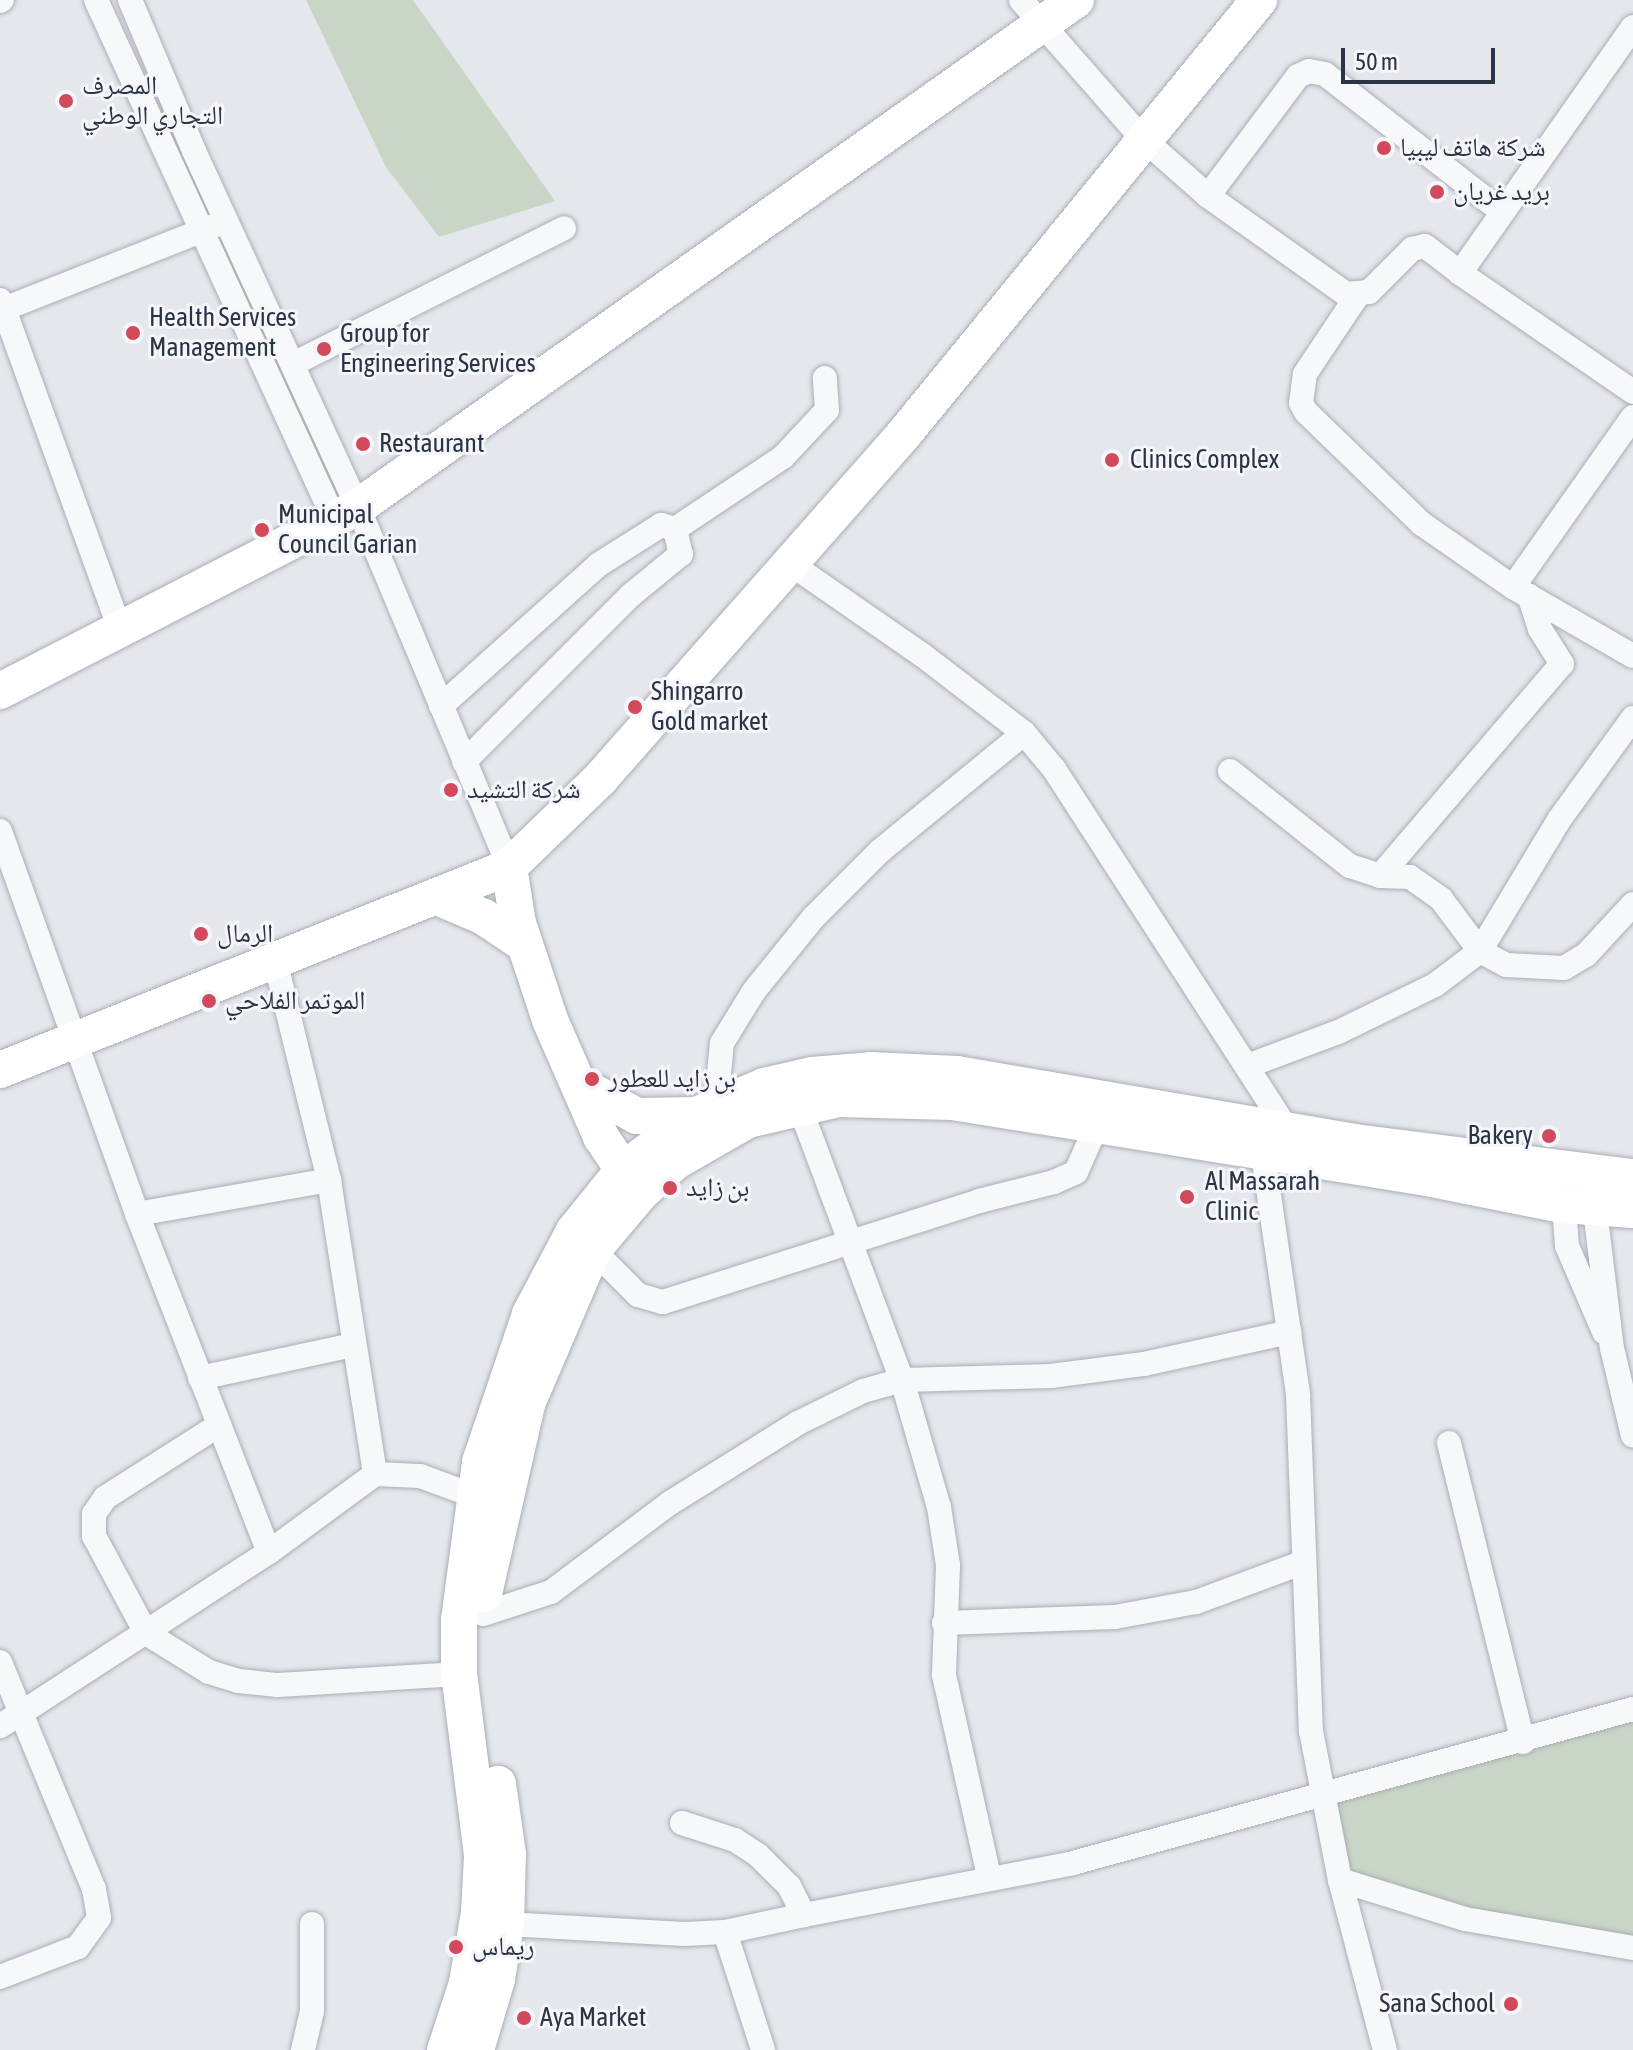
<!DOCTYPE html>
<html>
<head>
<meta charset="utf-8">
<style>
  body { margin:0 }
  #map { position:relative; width:1633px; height:2050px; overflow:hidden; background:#e4e7ec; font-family:"Asap Condensed","Noto Naskh Arabic",sans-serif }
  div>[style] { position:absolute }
  .green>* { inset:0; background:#c9d6c5 }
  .roads { filter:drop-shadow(0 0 2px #a9aeb7) drop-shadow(0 0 2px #a9aeb7) }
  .street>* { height:24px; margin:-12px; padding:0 12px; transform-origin:12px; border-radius:12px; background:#f7f8fa }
  .primary>* { height:36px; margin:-18px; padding:0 18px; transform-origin:18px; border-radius:18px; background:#fff }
  .dots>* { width:22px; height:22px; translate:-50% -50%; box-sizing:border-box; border:4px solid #f4f6f9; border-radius:50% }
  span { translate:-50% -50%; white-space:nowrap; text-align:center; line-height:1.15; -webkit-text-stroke:6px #f4f6f9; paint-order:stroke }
  .poi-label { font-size:26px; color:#2b3445 }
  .left { translate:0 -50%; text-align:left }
  .right { translate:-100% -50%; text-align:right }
  .scale { position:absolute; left:1341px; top:48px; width:154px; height:36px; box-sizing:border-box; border:4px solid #2b3445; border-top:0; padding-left:10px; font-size:24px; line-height:28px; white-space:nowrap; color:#2b3445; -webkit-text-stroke:6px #f4f6f9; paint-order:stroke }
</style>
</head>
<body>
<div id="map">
  <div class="green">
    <div style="clip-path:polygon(306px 0,413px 0,555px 201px,439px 237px,386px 167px)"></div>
    <div style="clip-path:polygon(1633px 1710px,1633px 1949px,1343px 1878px,1327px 1799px)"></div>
  </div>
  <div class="roads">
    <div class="street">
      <div style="left:96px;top:0;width:573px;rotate:65.36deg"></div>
      <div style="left:130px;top:0;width:164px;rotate:67deg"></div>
      <div style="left:194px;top:151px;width:392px;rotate:65.3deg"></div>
      <div style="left:358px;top:507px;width:390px;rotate:67.2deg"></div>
      <div style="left:1021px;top:0;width:184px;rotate:48.8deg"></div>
      <div style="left:1142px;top:138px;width:88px;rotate:41.3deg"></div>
      <div style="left:1208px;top:196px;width:169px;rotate:35.4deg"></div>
      <div style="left:1346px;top:294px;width:23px;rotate:-5deg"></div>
      <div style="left:1369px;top:292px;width:61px;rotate:-45deg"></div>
      <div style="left:1412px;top:249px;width:13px;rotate:-13deg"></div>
      <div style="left:1425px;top:246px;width:44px;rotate:37.6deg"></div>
      <div style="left:0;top:1px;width:2px;rotate:-27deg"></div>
      <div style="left:1633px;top:27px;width:301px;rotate:125.1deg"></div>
      <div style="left:1460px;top:273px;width:210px;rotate:34.5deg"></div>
      <div style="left:1208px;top:196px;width:150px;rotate:-53.1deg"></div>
      <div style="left:1298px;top:76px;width:12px;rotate:-24deg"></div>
      <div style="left:1309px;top:71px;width:16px;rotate:11deg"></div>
      <div style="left:1325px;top:74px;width:222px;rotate:37.9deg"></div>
      <div style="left:1357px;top:296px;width:94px;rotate:123.7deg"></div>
      <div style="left:1305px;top:374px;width:29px;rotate:98deg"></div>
      <div style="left:1301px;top:403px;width:10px;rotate:61deg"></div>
      <div style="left:1306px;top:412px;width:161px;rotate:44deg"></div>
      <div style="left:1422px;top:524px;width:111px;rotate:34.7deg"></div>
      <div style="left:1513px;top:587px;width:138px;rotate:29.9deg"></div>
      <div style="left:0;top:300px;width:10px;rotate:66deg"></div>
      <div style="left:4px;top:309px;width:228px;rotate:-21.6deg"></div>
      <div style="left:4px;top:309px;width:340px;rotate:70.1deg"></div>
      <div style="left:293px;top:364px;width:303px;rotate:-26.6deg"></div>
      <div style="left:675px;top:529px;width:130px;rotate:-33.7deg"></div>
      <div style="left:783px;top:457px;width:64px;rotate:-46.9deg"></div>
      <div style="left:827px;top:410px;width:32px;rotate:-94deg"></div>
      <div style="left:788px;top:562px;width:162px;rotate:34.7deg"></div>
      <div style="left:921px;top:654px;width:130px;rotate:37.5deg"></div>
      <div style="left:1024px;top:733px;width:47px;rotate:50.2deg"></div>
      <div style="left:1054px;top:769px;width:431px;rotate:57.1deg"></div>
      <div style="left:1513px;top:587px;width:208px;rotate:-54.8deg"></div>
      <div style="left:441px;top:706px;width:211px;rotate:-41.9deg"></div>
      <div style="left:598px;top:565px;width:75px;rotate:-32.4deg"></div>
      <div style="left:661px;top:525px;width:15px;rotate:16deg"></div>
      <div style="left:675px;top:529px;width:26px;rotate:77deg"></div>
      <div style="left:681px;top:554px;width:65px;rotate:140.6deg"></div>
      <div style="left:631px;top:595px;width:236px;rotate:135deg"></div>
      <div style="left:1633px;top:718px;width:126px;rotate:126deg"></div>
      <div style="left:1559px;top:820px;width:153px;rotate:121.1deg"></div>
      <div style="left:1480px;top:951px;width:30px;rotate:28deg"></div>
      <div style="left:1506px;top:965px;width:58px;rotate:3deg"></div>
      <div style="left:1564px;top:968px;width:26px;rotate:-31deg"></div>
      <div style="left:1586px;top:955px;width:69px;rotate:-47.3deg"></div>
      <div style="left:1230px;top:771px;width:153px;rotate:38.4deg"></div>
      <div style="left:1350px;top:866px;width:32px;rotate:18deg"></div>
      <div style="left:1380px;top:876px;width:30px;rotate:2deg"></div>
      <div style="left:1410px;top:877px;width:38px;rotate:35deg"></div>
      <div style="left:1441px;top:899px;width:65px;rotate:53.1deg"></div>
      <div style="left:1480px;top:951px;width:56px;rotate:142.9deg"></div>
      <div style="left:1435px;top:985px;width:108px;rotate:154.1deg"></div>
      <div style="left:1338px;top:1032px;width:94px;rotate:159.4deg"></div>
      <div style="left:0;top:831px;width:407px;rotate:70.3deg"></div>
      <div style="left:137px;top:1214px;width:363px;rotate:68.7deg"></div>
      <div style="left:269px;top:1552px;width:296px;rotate:147deg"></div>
      <div style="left:21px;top:1713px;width:191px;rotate:67.5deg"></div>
      <div style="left:94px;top:1889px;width:29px;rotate:80deg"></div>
      <div style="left:99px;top:1918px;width:36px;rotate:126deg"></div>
      <div style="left:78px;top:1947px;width:84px;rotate:159deg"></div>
      <div style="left:1380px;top:876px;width:279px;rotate:-49.4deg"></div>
      <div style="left:1562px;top:664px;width:41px;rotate:-122.2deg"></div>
      <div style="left:1540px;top:629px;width:35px;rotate:-108deg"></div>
      <div style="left:275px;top:960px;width:227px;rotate:76.2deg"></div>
      <div style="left:329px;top:1180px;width:298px;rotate:81.1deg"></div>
      <div style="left:375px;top:1474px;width:45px;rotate:2.5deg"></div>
      <div style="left:420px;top:1476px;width:72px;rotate:20.2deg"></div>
      <div style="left:716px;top:1104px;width:61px;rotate:-84.4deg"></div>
      <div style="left:722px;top:1043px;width:61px;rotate:-58.4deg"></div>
      <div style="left:754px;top:991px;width:95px;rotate:-51deg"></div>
      <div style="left:814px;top:917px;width:93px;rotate:-45deg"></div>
      <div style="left:880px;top:851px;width:186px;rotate:-39.3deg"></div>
      <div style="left:799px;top:1105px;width:294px;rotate:69.5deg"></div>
      <div style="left:902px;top:1380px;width:132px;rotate:73.8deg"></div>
      <div style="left:939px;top:1507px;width:59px;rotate:81.2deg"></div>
      <div style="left:948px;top:1565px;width:110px;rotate:92.1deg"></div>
      <div style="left:944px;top:1675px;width:207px;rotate:77.4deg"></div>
      <div style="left:1263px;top:1154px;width:244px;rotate:81.7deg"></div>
      <div style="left:1298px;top:1395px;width:336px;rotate:87.8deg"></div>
      <div style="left:1311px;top:1731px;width:152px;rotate:79deg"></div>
      <div style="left:1340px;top:1880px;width:176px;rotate:75.2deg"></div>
      <div style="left:1563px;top:1193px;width:53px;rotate:85.7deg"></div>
      <div style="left:1567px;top:1246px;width:94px;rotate:66.7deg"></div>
      <div style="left:1593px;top:1194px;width:155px;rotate:83deg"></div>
      <div style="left:1612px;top:1348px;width:90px;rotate:76.6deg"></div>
      <div style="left:137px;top:1214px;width:195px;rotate:-10deg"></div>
      <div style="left:593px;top:1250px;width:64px;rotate:45deg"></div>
      <div style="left:638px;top:1295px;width:26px;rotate:16deg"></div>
      <div style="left:663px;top:1302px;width:332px;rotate:-17.7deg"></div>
      <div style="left:979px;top:1201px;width:77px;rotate:-14.2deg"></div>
      <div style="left:1054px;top:1182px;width:24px;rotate:-24deg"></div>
      <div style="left:1076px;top:1172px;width:51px;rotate:-65.9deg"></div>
      <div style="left:200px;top:1378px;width:156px;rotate:-12.2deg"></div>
      <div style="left:219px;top:1425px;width:135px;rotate:147.4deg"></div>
      <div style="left:105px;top:1498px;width:19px;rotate:125deg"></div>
      <div style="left:94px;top:1514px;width:22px;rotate:90deg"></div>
      <div style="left:94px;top:1536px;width:110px;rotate:61.8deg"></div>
      <div style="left:146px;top:1633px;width:74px;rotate:31.8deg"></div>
      <div style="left:209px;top:1672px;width:31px;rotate:17deg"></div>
      <div style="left:239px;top:1681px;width:39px;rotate:6deg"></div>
      <div style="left:278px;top:1685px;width:181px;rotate:-3.5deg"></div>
      <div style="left:1449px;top:1443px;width:308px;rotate:76.1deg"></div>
      <div style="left:269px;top:1552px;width:132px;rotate:-36.3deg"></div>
      <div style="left:483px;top:1614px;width:71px;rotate:-17.9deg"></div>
      <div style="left:551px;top:1592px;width:149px;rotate:-36.8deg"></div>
      <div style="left:670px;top:1503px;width:151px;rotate:-32deg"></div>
      <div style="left:798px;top:1423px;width:72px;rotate:-26.2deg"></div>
      <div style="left:863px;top:1391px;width:41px;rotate:-15.8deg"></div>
      <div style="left:902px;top:1380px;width:149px;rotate:-1.5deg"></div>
      <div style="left:1051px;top:1376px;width:94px;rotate:-7.4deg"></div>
      <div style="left:1144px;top:1364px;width:149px;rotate:-12.4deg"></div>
      <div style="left:944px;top:1623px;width:171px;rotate:-2deg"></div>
      <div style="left:1115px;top:1617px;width:82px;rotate:-10.5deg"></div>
      <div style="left:1196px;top:1602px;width:115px;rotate:-20.3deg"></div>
      <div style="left:0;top:1662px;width:55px;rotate:67.6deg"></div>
      <div style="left:21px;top:1713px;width:25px;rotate:148deg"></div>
      <div style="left:682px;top:1823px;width:56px;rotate:17.8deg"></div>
      <div style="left:735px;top:1840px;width:27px;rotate:33deg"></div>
      <div style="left:758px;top:1855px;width:44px;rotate:45deg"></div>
      <div style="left:789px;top:1886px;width:33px;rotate:63deg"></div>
      <div style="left:804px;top:1915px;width:274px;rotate:-10.9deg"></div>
      <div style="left:1073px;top:1863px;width:581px;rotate:-15.38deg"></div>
      <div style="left:1340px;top:1880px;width:131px;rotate:17.3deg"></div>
      <div style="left:1465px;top:1919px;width:170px;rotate:9.8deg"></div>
      <div style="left:506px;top:1924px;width:178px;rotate:3.2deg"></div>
      <div style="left:684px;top:1934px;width:41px;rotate:-2.8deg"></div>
      <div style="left:725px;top:1932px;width:81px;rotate:-12.1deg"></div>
      <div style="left:725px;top:1932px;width:124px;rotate:72.1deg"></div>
      <div style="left:303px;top:2050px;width:39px;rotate:-77deg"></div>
      <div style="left:312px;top:2012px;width:88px;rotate:-90deg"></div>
    </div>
    <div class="primary">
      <div style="left:0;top:691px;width:403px;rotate:-27.2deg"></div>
      <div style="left:358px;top:507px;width:879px;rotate:-35.23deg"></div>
      <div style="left:509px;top:867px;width:57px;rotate:80.9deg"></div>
      <div style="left:518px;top:923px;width:102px;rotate:71.7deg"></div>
      <div style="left:550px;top:1020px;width:128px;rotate:66.4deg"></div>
      <div style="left:601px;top:1137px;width:64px;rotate:55.8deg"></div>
      <div style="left:437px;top:897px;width:51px;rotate:23.1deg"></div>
      <div style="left:484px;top:917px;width:48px;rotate:34deg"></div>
      <div style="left:0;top:1070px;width:548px;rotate:-21.74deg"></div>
      <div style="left:509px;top:867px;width:127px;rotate:-44deg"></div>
      <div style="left:600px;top:779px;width:460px;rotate:-48.6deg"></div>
      <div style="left:904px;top:434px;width:561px;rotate:-50.72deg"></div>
      <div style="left:579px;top:1084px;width:66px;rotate:28.9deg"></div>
      <div style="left:637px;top:1116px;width:59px;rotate:-1deg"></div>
      <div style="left:484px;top:1594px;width:195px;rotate:-77.2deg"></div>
      <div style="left:527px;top:1404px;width:168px;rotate:-66.8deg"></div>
      <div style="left:593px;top:1250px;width:73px;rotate:-50deg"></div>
      <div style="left:640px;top:1194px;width:47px;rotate:-42.4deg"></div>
      <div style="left:675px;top:1162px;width:84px;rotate:-29.9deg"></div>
      <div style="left:748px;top:1120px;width:92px;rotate:-13.1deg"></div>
      <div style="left:838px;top:1099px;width:114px;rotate:1.5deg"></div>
      <div style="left:952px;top:1102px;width:481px;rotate:9.1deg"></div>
      <div style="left:1427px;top:1178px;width:138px;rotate:11.3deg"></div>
      <div style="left:1562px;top:1205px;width:71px;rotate:4deg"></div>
      <div style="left:445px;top:2050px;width:71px;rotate:-71.8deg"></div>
      <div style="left:467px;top:1983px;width:71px;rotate:-80.3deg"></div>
      <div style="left:479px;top:1913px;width:58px;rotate:-87deg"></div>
      <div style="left:482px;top:1855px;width:182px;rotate:-97.2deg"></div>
      <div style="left:459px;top:1674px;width:54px;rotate:-90deg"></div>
      <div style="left:459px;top:1620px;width:159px;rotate:-82.4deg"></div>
      <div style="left:480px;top:1462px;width:156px;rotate:-71.3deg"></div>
      <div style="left:530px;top:1314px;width:94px;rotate:-62.1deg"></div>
      <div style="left:574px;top:1231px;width:78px;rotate:-51.2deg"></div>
      <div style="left:623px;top:1170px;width:91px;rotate:-37deg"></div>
      <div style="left:696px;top:1115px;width:74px;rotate:-23.1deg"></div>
      <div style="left:764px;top:1086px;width:49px;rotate:-12.9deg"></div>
      <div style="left:812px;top:1075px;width:59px;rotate:-4.8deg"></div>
      <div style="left:871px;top:1070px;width:86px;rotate:2.7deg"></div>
      <div style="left:957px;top:1074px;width:404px;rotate:9.7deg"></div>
      <div style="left:1355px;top:1142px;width:280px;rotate:7.2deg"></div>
      <div style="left:476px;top:2050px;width:74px;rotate:-73.5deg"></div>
      <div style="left:497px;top:1979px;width:56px;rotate:-80.7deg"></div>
      <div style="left:506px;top:1924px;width:70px;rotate:-88.4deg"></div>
      <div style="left:508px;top:1854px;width:71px;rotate:-98.1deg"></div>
    </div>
  </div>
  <div class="dots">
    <div style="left:66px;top:101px;background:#d1495b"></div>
    <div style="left:1384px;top:148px;background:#d1495b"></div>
    <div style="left:1437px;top:192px;background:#d1495b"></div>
    <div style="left:133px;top:333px;background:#d1495b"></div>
    <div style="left:324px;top:349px;background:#d1495b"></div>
    <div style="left:363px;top:444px;background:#d1495b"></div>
    <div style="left:1112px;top:460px;background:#d1495b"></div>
    <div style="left:262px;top:530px;background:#d1495b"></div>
    <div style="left:635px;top:707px;background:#d1495b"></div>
    <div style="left:451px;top:790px;background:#d1495b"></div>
    <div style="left:201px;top:934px;background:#d1495b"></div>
    <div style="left:209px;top:1001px;background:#d1495b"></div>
    <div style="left:592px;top:1079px;background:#d1495b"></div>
    <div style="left:1549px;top:1136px;background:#d1495b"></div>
    <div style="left:670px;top:1188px;background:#d1495b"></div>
    <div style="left:1187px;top:1197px;background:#d1495b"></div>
    <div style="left:456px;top:1947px;background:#d1495b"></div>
    <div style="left:1511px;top:2004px;background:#d1495b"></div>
    <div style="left:524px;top:2018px;background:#d1495b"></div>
  </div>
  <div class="poi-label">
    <span class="left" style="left:82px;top:101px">المصرف<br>التجاري الوطني</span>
    <span class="left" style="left:1400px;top:148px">شركة هاتف ليبيا</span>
    <span class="left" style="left:1453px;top:192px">بريد غريان</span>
    <span class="left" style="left:149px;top:333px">Health Services<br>Management</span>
    <span class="left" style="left:340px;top:349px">Group for<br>Engineering Services</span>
    <span class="left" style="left:379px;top:444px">Restaurant</span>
    <span class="left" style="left:1130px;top:460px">Clinics Complex</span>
    <span class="left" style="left:278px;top:530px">Municipal<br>Council Garian</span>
    <span class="left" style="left:651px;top:707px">Shingarro<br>Gold market</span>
    <span class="left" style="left:467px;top:790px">شركة التشيد</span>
    <span class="left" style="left:217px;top:934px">الرمال</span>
    <span class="left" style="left:225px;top:1001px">الموتمر الفلاحي</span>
    <span class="left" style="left:608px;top:1079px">بن زايد للعطور</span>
    <span class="right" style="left:1533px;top:1136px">Bakery</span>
    <span class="left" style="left:1205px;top:1197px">Al Massarah<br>Clinic</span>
    <span class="left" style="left:686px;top:1188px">بن زايد</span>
    <span class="left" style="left:472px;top:1947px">ريماس</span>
    <span class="right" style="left:1495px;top:2004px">Sana School</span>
    <span class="left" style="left:540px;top:2018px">Aya Market</span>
  </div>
  <div class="scale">50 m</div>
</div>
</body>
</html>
